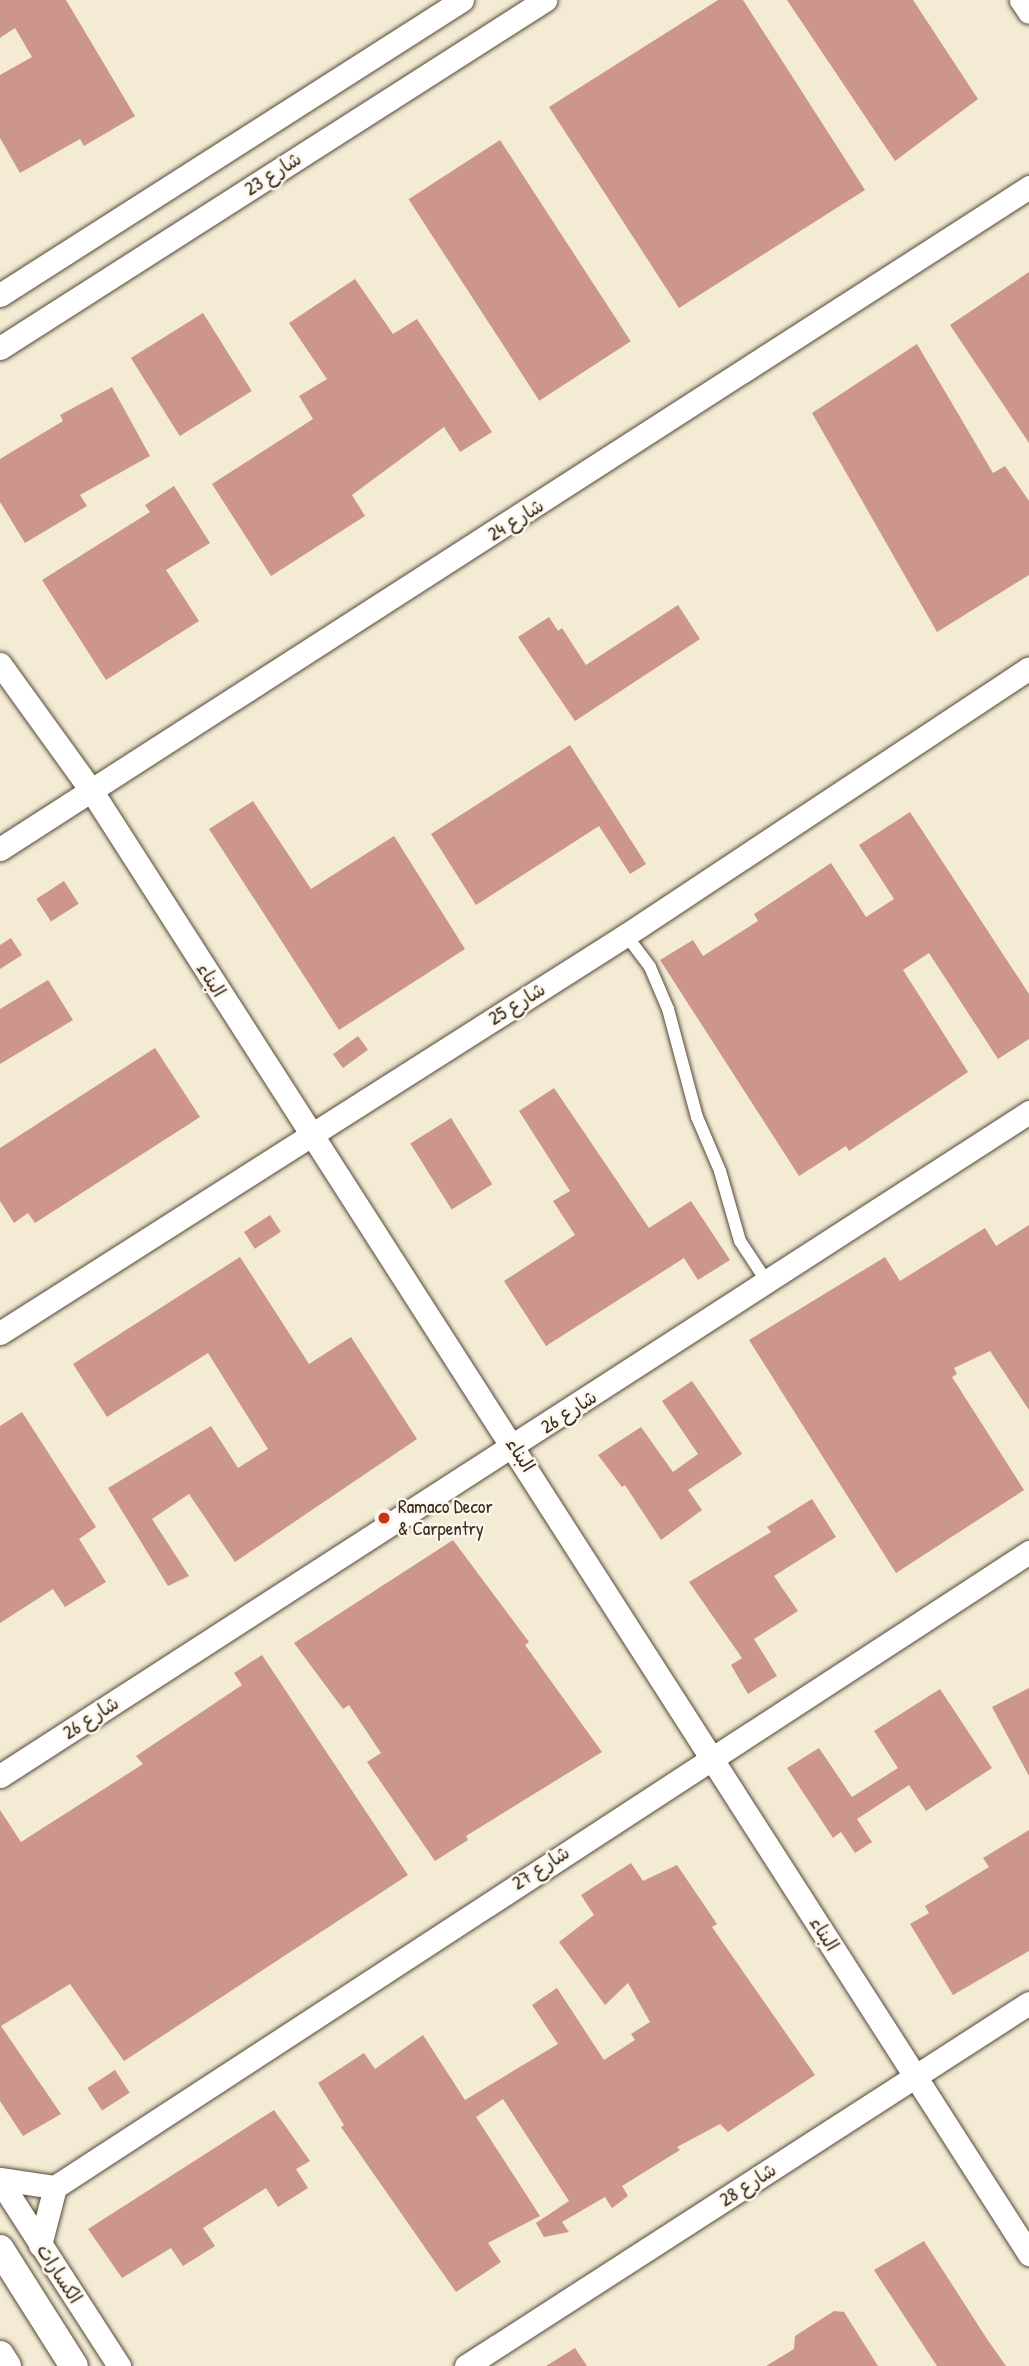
<!DOCTYPE html>
<html>
<head>
<meta charset="utf-8">
<style>
  body { margin:0 }
  #map { position:relative; width:1029px; height:2366px; overflow:hidden; background:#f3ebd4; font-family:"Patrick Hand","Playpen Sans Arabic",sans-serif }
  div>[style] { position:absolute }
  .building>* { inset:0; background:#cc968c; transform-origin:0 0 }
  .roads { filter:drop-shadow(0 0 2px #574739) drop-shadow(0 0 2px #574739) }
  .service>* { height:12px; margin:-6px; padding:0 6px; transform-origin:6px; border-radius:6px; background:#fff }
  .minor>* { height:23px; margin:-11.5px; padding:0 11.5px; transform-origin:11.5px; border-radius:11.5px; background:#fff }
  .tertiary>* { height:28px; margin:-14px; padding:0 14px; transform-origin:14px; border-radius:14px; background:#fff }
  .dots>* { width:19px; height:19px; translate:-50% -50%; box-sizing:border-box; border:4px solid #fbf7ec; border-radius:50% }
  span { translate:-50% -50%; white-space:nowrap; text-align:center; line-height:1.15; -webkit-text-stroke:5px #fbf7ec; paint-order:stroke }
  .street-label { font-size:19px; color:#3b2a1e }
  .poi-label { font-size:19px; color:#3b2a1e }
  .left { translate:0 -50%; text-align:left }
</style>
</head>
<body>
<div id="map">
  <div class="building">
    <div style="clip-path:polygon(0 0,66px 0,135px 116px,84px 146px,80px 139px,20px 173px,0 138px,0 75px,32px 57px,15px 28px,0 38px)"></div>
    <div style="clip-path:polygon(718px 0,743px 0,865px 190px,679px 308px,549px 107px)"></div>
    <div style="clip-path:polygon(787px 0,913px 0,978px 99px,895px 161px)"></div>
    <div style="left:500px;top:140px;width:240px;height:109px;rotate:57deg"></div>
    <div style="clip-path:polygon(1029px 272px,1029px 443px,950px 325px)"></div>
    <div style="clip-path:polygon(355px 279px,393px 334px,417px 319px,492px 432px,460px 452px,444px 427px,352px 495px,365px 516px,271px 576px,212px 484px,313px 419px,299px 396px,327px 379px,289px 323px)"></div>
    <div style="left:203px;top:313px;width:92px;height:85px;rotate:58deg"></div>
    <div style="clip-path:polygon(917px 344px,993px 473px,1005px 466px,1029px 501px,1029px 575px,937px 632px,812px 413px)"></div>
    <div style="clip-path:polygon(112px 387px,150px 456px,80px 495px,87px 506px,25px 543px,0 502px,0 459px,63px 421px,60px 415px)"></div>
    <div style="clip-path:polygon(174px 486px,210px 543px,166px 570px,199px 621px,106px 680px,42px 580px,150px 512px,145px 505px)"></div>
    <div style="clip-path:polygon(678px 605px,700px 639px,575px 721px,518px 637px,549px 617px,558px 631px,562px 628px,586px 665px)"></div>
    <div style="clip-path:polygon(570px 745px,646px 864px,630px 874px,599px 826px,476px 905px,431px 834px)"></div>
    <div style="clip-path:polygon(253px 801px,311px 889px,394px 836px,465px 949px,339px 1030px,209px 829px)"></div>
    <div style="clip-path:polygon(910px 812px,1029px 994px,1029px 1039px,998px 1059px,929px 953px,903px 970px,968px 1072px,849px 1151px,846px 1146px,799px 1176px,660px 960px,693px 940px,703px 956px,758px 921px,754px 914px,831px 863px,866px 917px,894px 899px,859px 845px)"></div>
    <div style="left:64px;top:881px;width:27px;height:33px;rotate:57deg"></div>
    <div style="clip-path:polygon(11px 938px,22px 955px,0 969px,0 945px)"></div>
    <div style="clip-path:polygon(48px 980px,73px 1020px,0 1064px,0 1009px)"></div>
    <div style="left:358px;top:1036px;width:17px;height:31px;rotate:54deg"></div>
    <div style="clip-path:polygon(155px 1048px,200px 1117px,35px 1223px,28px 1213px,14px 1223px,0 1201px,0 1148px)"></div>
    <div style="clip-path:polygon(554px 1088px,649px 1228px,691px 1201px,730px 1260px,698px 1280px,684px 1258px,546px 1346px,504px 1281px,575px 1235px,553px 1201px,570px 1191px,519px 1111px)"></div>
    <div style="left:451px;top:1118px;width:78px;height:48px;rotate:58deg"></div>
    <div style="left:270px;top:1215px;width:20px;height:31px;rotate:57deg"></div>
    <div style="clip-path:polygon(1029px 1225px,1029px 1410px,990px 1351px,954px 1368px,957px 1374px,952px 1377px,1024px 1490px,896px 1573px,749px 1340px,885px 1257px,900px 1281px,985px 1228px,996px 1246px)"></div>
    <div style="clip-path:polygon(240px 1257px,309px 1364px,351px 1337px,417px 1439px,235px 1562px,189px 1494px,152px 1519px,189px 1576px,168px 1586px,108px 1488px,211px 1426px,238px 1468px,268px 1449px,208px 1353px,107px 1417px,73px 1364px)"></div>
    <div style="clip-path:polygon(692px 1381px,742px 1454px,688px 1490px,702px 1510px,661px 1540px,625px 1485px,622px 1487px,598px 1455px,641px 1427px,673px 1472px,698px 1454px,662px 1401px)"></div>
    <div style="clip-path:polygon(22px 1412px,96px 1527px,79px 1539px,106px 1582px,65px 1607px,53px 1589px,0 1623px,0 1426px)"></div>
    <div style="clip-path:polygon(812px 1499px,836px 1537px,774px 1576px,798px 1611px,754px 1639px,777px 1676px,748px 1694px,731px 1665px,742px 1658px,689px 1582px,771px 1532px,767px 1527px)"></div>
    <div style="clip-path:polygon(453px 1540px,529px 1642px,525px 1645px,602px 1752px,466px 1836px,468px 1840px,435px 1861px,367px 1762px,381px 1753px,349px 1705px,343px 1709px,294px 1643px)"></div>
    <div style="clip-path:polygon(262px 1655px,408px 1875px,124px 2061px,70px 1984px,1px 2026px,61px 2114px,23px 2136px,0 2101px,0 1810px,21px 1842px,143px 1764px,136px 1756px,242px 1685px,234px 1673px)"></div>
    <div style="clip-path:polygon(1029px 1688px,1029px 1776px,992px 1707px)"></div>
    <div style="clip-path:polygon(940px 1689px,992px 1768px,926px 1811px,909px 1785px,857px 1819px,872px 1842px,855px 1853px,841px 1832px,833px 1838px,787px 1768px,819px 1748px,852px 1797px,898px 1768px,874px 1731px)"></div>
    <div style="clip-path:polygon(1029px 1830px,1029px 1951px,953px 1995px,910px 1924px,929px 1913px,925px 1906px,989px 1867px,983px 1858px)"></div>
    <div style="clip-path:polygon(631px 1863px,643px 1881px,677px 1865px,717px 1924px,712px 1927px,815px 2075px,728px 2132px,720px 2124px,677px 2147px,680px 2150px,622px 2186px,628px 2196px,612px 2208px,605px 2197px,562px 2222px,569px 2232px,544px 2237px,536px 2223px,569px 2201px,503px 2099px,476px 2117px,540px 2216px,488px 2243px,501px 2262px,456px 2292px,341px 2127px,344px 2125px,318px 2083px,364px 2053px,375px 2069px,423px 2035px,465px 2100px,558px 2044px,532px 2005px,557px 1988px,604px 2060px,635px 2040px,631px 2034px,650px 2022px,628px 1983px,605px 2005px,559px 1942px,594px 1915px,581px 1895px)"></div>
    <div style="left:115px;top:2070px;width:27px;height:33px;rotate:57deg"></div>
    <div style="clip-path:polygon(274px 2110px,310px 2161px,296px 2169px,308px 2188px,278px 2207px,266px 2188px,203px 2228px,215px 2246px,183px 2266px,171px 2248px,122px 2278px,88px 2229px)"></div>
    <div style="clip-path:polygon(924px 2241px,987px 2339px,1006px 2366px,937px 2366px,874px 2270px)"></div>
    <div style="clip-path:polygon(834px 2311px,844px 2312px,878px 2366px,766px 2366px,794px 2349px,795px 2336px)"></div>
    <div style="clip-path:polygon(575px 2348px,587px 2366px,546px 2366px)"></div>
  </div>
  <div class="roads">
    <div class="service">
      <div style="left:626px;top:935px;width:40px;rotate:53deg"></div>
      <div style="left:650px;top:967px;width:46px;rotate:66.8deg"></div>
      <div style="left:668px;top:1009px;width:112px;rotate:75deg"></div>
      <div style="left:697px;top:1117px;width:59px;rotate:66.9deg"></div>
      <div style="left:720px;top:1171px;width:73px;rotate:74.1deg"></div>
      <div style="left:740px;top:1241px;width:49px;rotate:56.6deg"></div>
    </div>
    <div class="minor">
      <div style="left:1021px;top:0;width:14px;rotate:56deg"></div>
      <div style="left:0;top:295px;width:548px;rotate:-32.56deg"></div>
      <div style="left:0;top:348px;width:647px;rotate:-32.56deg"></div>
      <div style="left:0;top:664px;width:155px;rotate:54.2deg"></div>
      <div style="left:91px;top:790px;width:1739px;rotate:57.35deg"></div>
      <div style="left:0;top:849px;width:1224px;rotate:-32.75deg"></div>
      <div style="left:0;top:1333px;width:742px;rotate:-32.45deg"></div>
      <div style="left:626px;top:935px;width:483px;rotate:-33.5deg"></div>
      <div style="left:0;top:1776px;width:1225px;rotate:-32.83deg"></div>
      <div style="left:0;top:2179px;width:56px;rotate:8.3deg"></div>
      <div style="left:55px;top:2187px;width:1163px;rotate:-33.1deg"></div>
      <div style="left:0;top:2181px;width:220px;rotate:57.2deg"></div>
      <div style="left:40px;top:2245px;width:60px;rotate:-75.5deg"></div>
      <div style="left:466px;top:2366px;width:670px;rotate:-32.81deg"></div>
    </div>
    <div class="tertiary">
      <div style="left:0;top:2249px;width:138px;rotate:57.7deg"></div>
      <div style="left:0;top:2355px;width:13px;rotate:58deg"></div>
    </div>
  </div>
  <div class="dots">
    <div style="left:384px;top:1518px;background:#c8321e"></div>
  </div>
  <div class="street-label">
    <span style="left:273px;top:174px;rotate:-33deg">شارع 23</span>
    <span style="left:516px;top:520px;rotate:-32deg">شارع 24</span>
    <span style="left:211px;top:980px;rotate:58deg">البناء</span>
    <span style="left:517px;top:1004px;rotate:-32deg">شارع 25</span>
    <span style="left:569px;top:1412px;rotate:-33deg">شارع 26</span>
    <span style="left:520px;top:1455px;rotate:57deg">البناء</span>
    <span style="left:91px;top:1718px;rotate:-33deg">شارع 26</span>
    <span style="left:541px;top:1868px;rotate:-33deg">شارع 27</span>
    <span style="left:824px;top:1934px;rotate:58deg">البناء</span>
    <span style="left:748px;top:2185px;rotate:-33deg">شارع 28</span>
    <span style="left:59px;top:2274px;rotate:57deg">الكسارات</span>
  </div>
  <div class="poi-label">
    <span class="left" style="left:398px;top:1518px">Ramaco Decor<br>&amp; Carpentry</span>
  </div>
</div>
</body>
</html>
